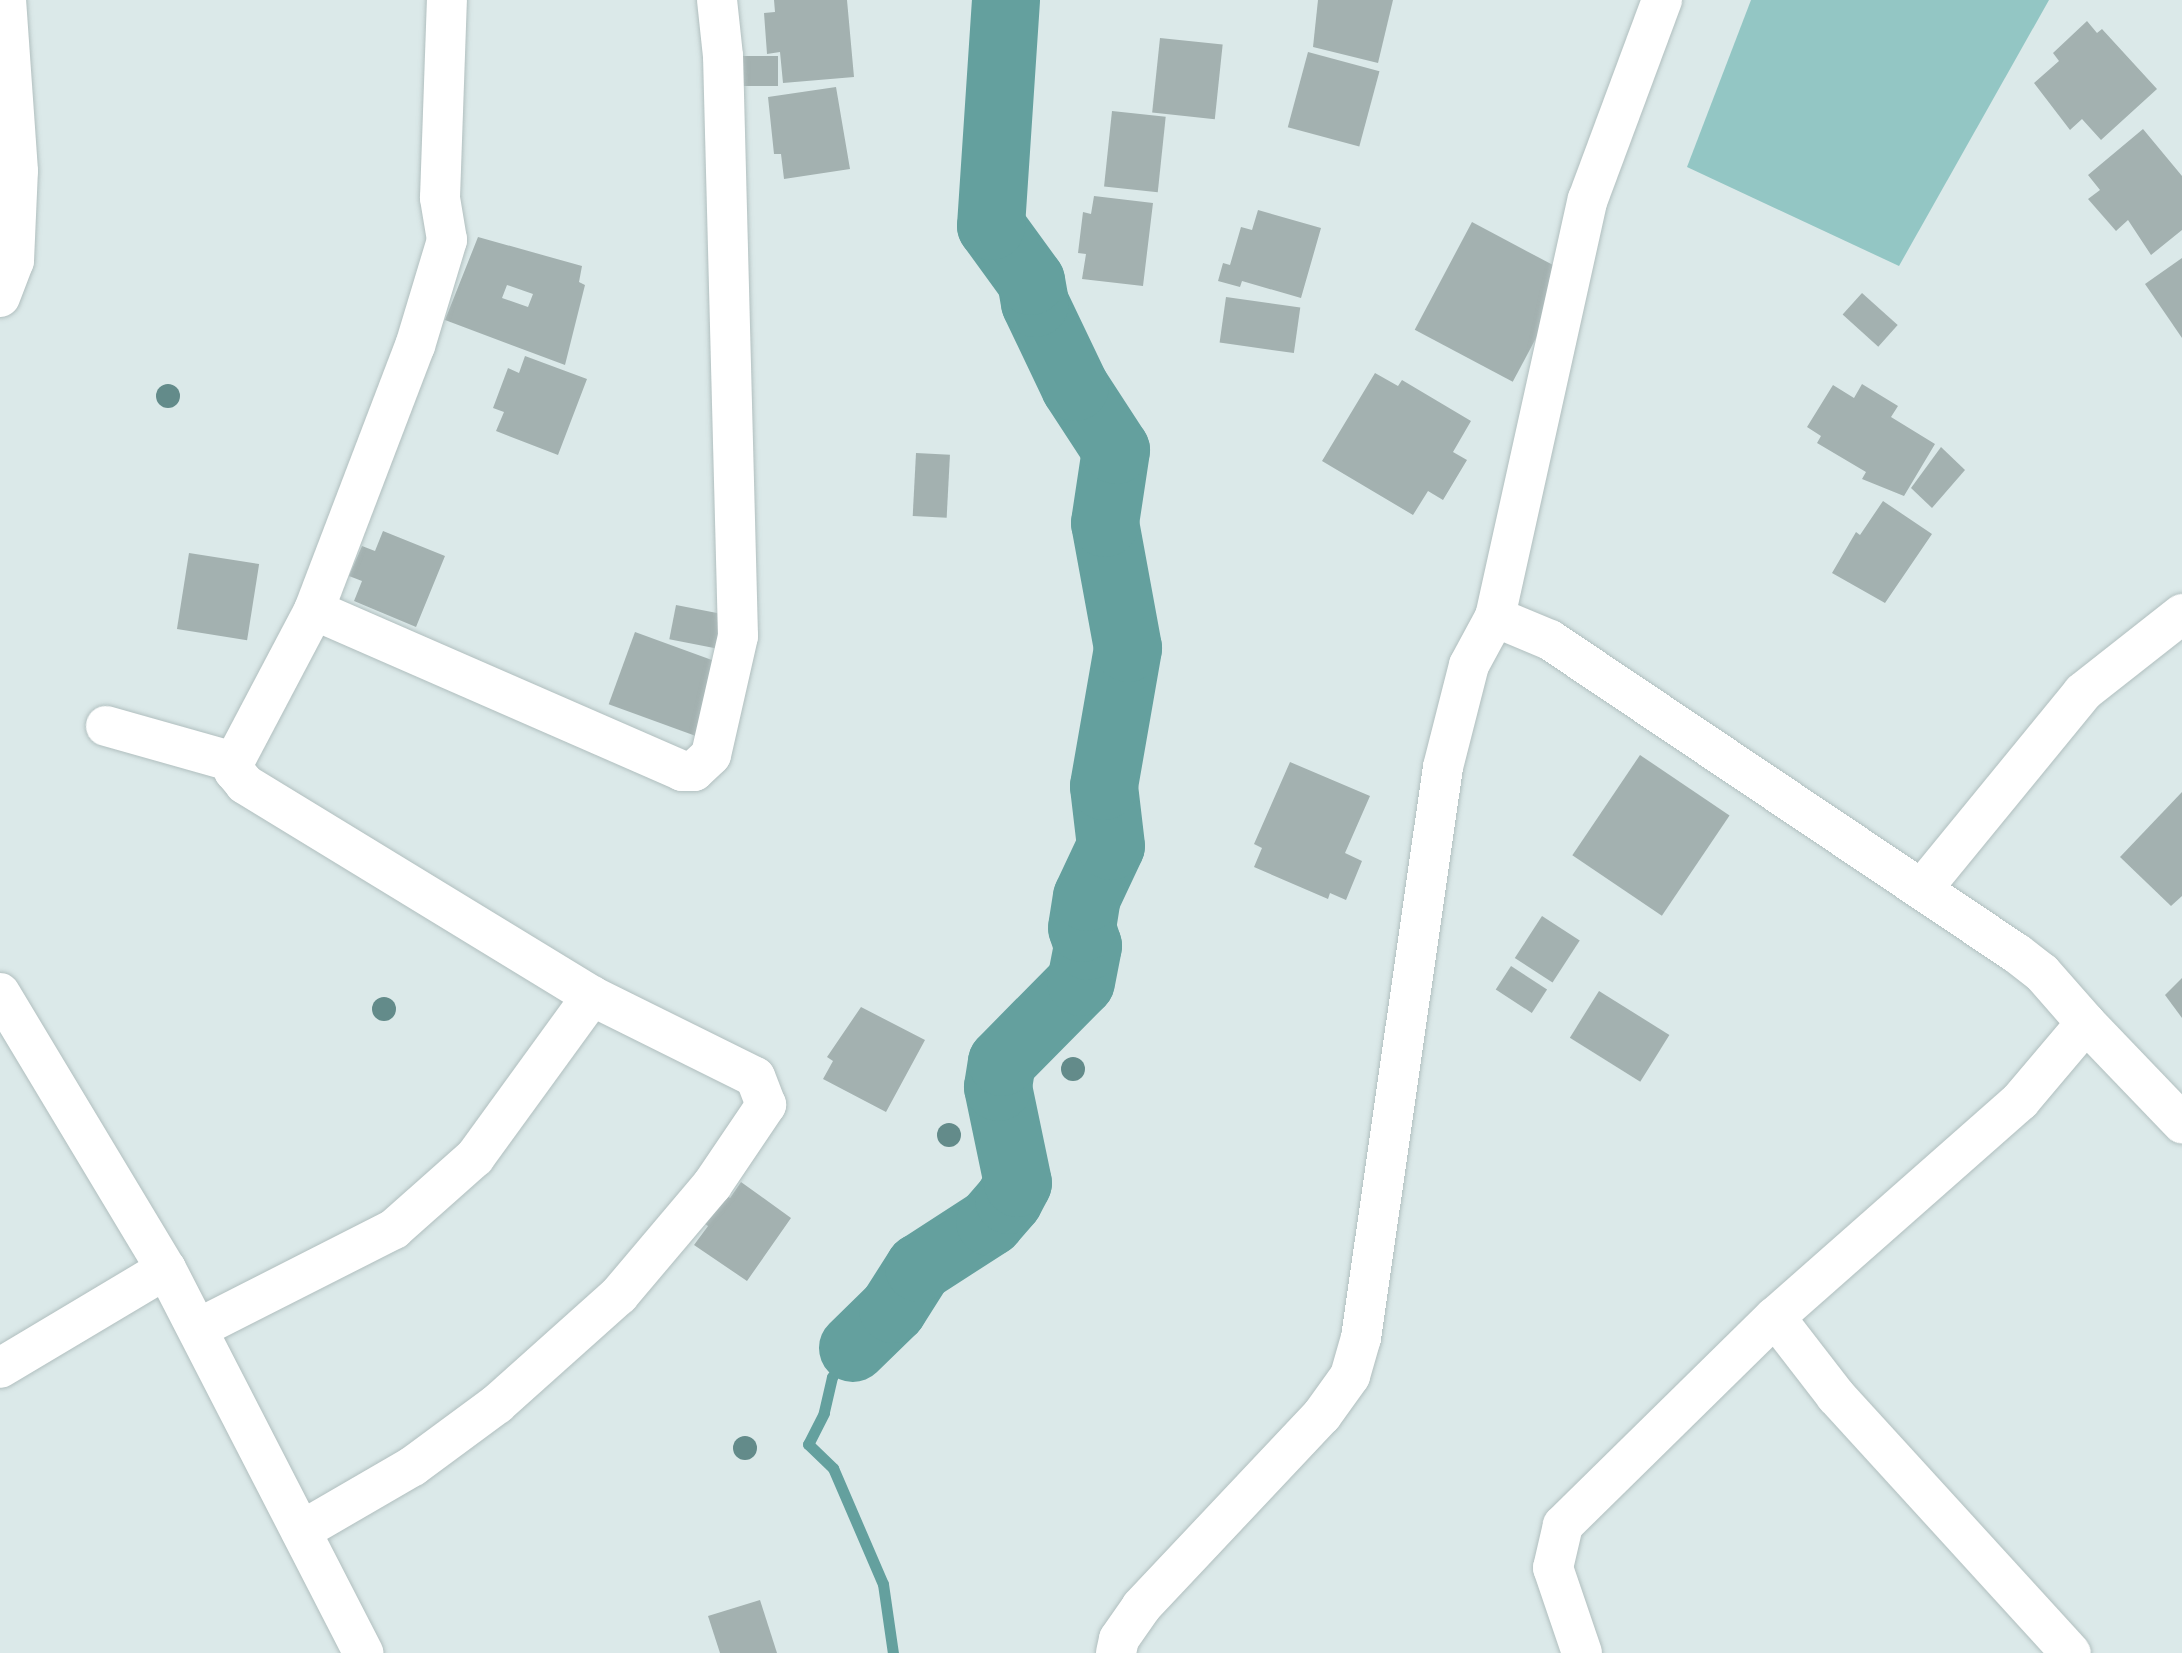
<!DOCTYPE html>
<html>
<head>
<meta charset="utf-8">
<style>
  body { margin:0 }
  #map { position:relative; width:2182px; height:1653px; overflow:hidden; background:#dbe9e9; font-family:"Public Sans",sans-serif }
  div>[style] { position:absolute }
  .green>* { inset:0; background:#93c6c4 }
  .stream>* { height:11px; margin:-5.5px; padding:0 5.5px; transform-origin:5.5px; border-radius:5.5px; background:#64a09e }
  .river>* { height:68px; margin:-34px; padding:0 34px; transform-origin:34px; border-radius:34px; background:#64a09e }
  .building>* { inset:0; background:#a3b1b0; transform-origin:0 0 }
  .roads { filter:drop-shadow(0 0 2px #b1bfbf) drop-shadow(0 0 2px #b1bfbf) }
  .minor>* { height:40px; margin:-20px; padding:0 20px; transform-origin:20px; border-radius:20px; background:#fff }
  .trees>* { width:24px; height:24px; margin:-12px; border-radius:50%; background:#638b8a }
  span { translate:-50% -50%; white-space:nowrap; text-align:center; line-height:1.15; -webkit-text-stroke:6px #fff; paint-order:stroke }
</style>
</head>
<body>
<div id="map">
  <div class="green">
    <div style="clip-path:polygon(1751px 0,2049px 0,1899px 266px,1687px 167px)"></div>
  </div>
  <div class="stream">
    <div style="left:853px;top:1348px;width:36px;rotate:126deg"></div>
    <div style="left:832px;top:1377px;width:37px;rotate:103deg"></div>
    <div style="left:824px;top:1413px;width:35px;rotate:117deg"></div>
    <div style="left:808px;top:1444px;width:35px;rotate:44deg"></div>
    <div style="left:833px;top:1468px;width:126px;rotate:66.7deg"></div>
    <div style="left:883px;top:1584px;width:70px;rotate:81.8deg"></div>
  </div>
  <div class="river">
    <div style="left:853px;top:1348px;width:56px;rotate:-44.3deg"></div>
    <div style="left:893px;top:1309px;width:49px;rotate:-57.6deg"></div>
    <div style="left:919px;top:1268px;width:85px;rotate:-32.9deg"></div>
    <div style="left:990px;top:1222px;width:29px;rotate:-49deg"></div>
    <div style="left:1009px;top:1200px;width:19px;rotate:-62deg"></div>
    <div style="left:1018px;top:1183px;width:98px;rotate:-101.8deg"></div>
    <div style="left:998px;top:1087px;width:25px;rotate:-81deg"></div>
    <div style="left:1002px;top:1062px;width:112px;rotate:-45.4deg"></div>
    <div style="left:1081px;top:982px;width:37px;rotate:-79deg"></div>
    <div style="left:1088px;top:946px;width:19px;rotate:-108deg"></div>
    <div style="left:1082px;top:928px;width:31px;rotate:-81deg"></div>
    <div style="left:1087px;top:897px;width:56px;rotate:-64.8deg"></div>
    <div style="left:1111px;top:846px;width:60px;rotate:-96.7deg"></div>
    <div style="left:1104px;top:786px;width:140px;rotate:-80.1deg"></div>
    <div style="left:1128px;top:648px;width:127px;rotate:-100.4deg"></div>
    <div style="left:1105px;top:523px;width:74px;rotate:-81.4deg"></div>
    <div style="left:1116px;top:450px;width:75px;rotate:-123.1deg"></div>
    <div style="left:1075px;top:387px;width:93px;rotate:-115.5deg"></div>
    <div style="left:1035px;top:303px;width:22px;rotate:-100deg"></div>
    <div style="left:1031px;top:281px;width:68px;rotate:-126deg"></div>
    <div style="left:991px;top:226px;width:226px;rotate:-86.2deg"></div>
  </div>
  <div class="building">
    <div style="clip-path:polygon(774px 0,847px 0,854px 77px,783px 83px,780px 52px,767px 54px,764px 13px,775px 12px)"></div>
    <div style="clip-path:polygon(1318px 0,1393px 0,1378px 63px,1313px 47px)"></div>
    <div style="clip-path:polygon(2087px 21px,2097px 33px,2102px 29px,2157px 89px,2101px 140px,2082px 119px,2070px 130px,2034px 83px,2059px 61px,2053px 53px)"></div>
    <div style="left:1160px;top:38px;width:63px;height:75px;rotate:6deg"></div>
    <div style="left:1308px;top:52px;width:74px;height:78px;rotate:15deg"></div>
    <div style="left:737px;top:56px;width:41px;height:30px"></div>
    <div style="clip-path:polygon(836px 87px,850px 169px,784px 179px,781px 154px,774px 154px,768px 97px)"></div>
    <div style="left:1112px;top:111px;width:54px;height:76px;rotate:6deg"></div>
    <div style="clip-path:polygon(2143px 129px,2182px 176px,2182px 230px,2151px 255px,2128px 220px,2116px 231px,2088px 199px,2100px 190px,2088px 175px)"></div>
    <div style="clip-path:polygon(1094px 196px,1153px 203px,1143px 286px,1082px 279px,1086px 254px,1078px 253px,1083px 212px,1091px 214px)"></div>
    <div style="clip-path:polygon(1258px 210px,1321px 228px,1301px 298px,1242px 281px,1240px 287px,1218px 281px,1223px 263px,1230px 265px,1241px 227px,1252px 230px)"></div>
    <div style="left:1472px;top:222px;width:111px;height:122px;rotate:28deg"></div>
    <div style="clip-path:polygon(evenodd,478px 237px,582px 266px,579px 282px,585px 285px,565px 365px,445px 320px,478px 237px,507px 285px,533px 294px,528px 307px,502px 298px,507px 285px)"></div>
    <div style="clip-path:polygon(2182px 258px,2182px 338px,2145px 284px)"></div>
    <div style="left:1862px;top:293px;width:48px;height:29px;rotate:42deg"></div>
    <div style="left:1226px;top:297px;width:75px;height:46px;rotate:8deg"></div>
    <div style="clip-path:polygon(525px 356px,587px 379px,558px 455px,496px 431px,504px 412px,493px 408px,508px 368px,519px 373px)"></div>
    <div style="clip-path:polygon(1375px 373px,1398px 386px,1402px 380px,1471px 421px,1453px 452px,1467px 460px,1443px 500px,1428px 491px,1413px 515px,1322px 461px)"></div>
    <div style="clip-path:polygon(1862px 384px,1898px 406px,1891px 417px,1935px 444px,1904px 496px,1862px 479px,1866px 472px,1817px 443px,1821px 436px,1807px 427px,1833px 385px,1854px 398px)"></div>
    <div style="clip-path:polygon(1941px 447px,1965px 470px,1932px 508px,1911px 488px)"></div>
    <div style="left:916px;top:453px;width:34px;height:63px;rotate:3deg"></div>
    <div style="clip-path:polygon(1883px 501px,1932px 534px,1885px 603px,1832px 573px,1856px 532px,1860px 535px)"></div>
    <div style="clip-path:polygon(383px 531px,445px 556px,416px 627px,354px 601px,362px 581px,349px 576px,362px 546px,375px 551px)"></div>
    <div style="left:189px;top:553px;width:71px;height:77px;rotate:9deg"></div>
    <div style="left:676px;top:605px;width:56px;height:35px;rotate:11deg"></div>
    <div style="left:635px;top:632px;width:92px;height:77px;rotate:20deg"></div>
    <div style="left:1640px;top:755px;width:108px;height:121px;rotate:34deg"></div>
    <div style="clip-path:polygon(1290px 762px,1370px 796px,1345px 853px,1362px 861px,1346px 900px,1330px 893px,1328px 899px,1254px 867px,1262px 848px,1254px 844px)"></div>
    <div style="clip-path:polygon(2182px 792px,2182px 896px,2171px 906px,2120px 857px)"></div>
    <div style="left:1542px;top:916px;width:45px;height:50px;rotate:33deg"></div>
    <div style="left:1511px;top:966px;width:43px;height:28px;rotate:33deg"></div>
    <div style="clip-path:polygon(2182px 978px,2182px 1018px,2165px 995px)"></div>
    <div style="left:1599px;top:991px;width:83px;height:55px;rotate:32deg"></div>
    <div style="clip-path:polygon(861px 1007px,925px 1040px,886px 1112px,823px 1079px,833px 1061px,827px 1057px)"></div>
    <div style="clip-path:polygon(741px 1182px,791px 1218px,747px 1281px,694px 1245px,708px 1226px,701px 1221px,722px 1192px,730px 1198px)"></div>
    <div style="clip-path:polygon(760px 1600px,777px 1653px,720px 1653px,708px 1616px)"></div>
  </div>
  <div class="roads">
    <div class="minor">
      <div style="left:0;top:297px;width:39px;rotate:-69deg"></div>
      <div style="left:14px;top:261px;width:90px;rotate:-87.5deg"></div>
      <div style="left:18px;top:171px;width:171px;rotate:-94deg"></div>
      <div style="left:314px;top:610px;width:402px;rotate:23.6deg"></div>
      <div style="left:682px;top:771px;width:12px"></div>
      <div style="left:694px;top:771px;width:23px;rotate:-43deg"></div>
      <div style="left:711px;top:755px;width:122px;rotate:-77.2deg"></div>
      <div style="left:738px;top:636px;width:580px;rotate:-91.48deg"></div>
      <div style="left:723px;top:56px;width:56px;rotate:-96.1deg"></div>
      <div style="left:106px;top:726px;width:133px;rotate:15.7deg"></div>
      <div style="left:1922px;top:889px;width:254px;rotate:-50.7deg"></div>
      <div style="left:2083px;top:692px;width:126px;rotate:-38.2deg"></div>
      <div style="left:0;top:993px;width:322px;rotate:59deg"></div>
      <div style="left:166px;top:1269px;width:193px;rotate:149.2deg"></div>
      <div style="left:2086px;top:1023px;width:139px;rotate:46.2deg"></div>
      <div style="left:166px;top:1269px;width:432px;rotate:62.8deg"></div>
      <div style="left:1775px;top:1317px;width:100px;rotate:52.3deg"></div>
      <div style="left:1836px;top:1396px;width:348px;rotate:47.6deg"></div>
      <div style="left:199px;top:1328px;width:219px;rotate:-26.9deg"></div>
      <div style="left:394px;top:1229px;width:108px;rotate:-41.6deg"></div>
      <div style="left:475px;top:1157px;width:199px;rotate:-54deg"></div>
      <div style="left:301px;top:1531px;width:129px;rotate:-30.1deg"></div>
      <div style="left:413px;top:1466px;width:104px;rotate:-36.4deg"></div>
      <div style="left:497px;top:1404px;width:164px;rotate:-41.8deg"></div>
      <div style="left:619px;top:1295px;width:144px;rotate:-49.8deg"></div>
      <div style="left:712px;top:1185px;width:97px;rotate:-56deg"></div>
      <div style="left:766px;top:1105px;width:30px;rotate:-111deg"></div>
      <div style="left:755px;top:1077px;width:182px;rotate:-153.6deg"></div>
      <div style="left:592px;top:996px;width:407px;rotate:-148.6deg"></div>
      <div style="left:245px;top:784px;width:17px;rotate:-130deg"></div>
      <div style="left:234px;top:771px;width:9px;rotate:-90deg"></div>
      <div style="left:234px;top:762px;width:172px;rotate:-62.2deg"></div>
      <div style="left:314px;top:610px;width:283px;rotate:-69.1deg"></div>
      <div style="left:415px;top:346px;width:111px;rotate:-73.2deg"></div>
      <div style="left:447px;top:240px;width:43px;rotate:-99.5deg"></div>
      <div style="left:440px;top:198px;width:198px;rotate:-88deg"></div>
      <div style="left:1116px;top:1653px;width:14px;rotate:-78deg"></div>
      <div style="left:1119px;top:1639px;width:39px;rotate:-55deg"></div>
      <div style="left:1141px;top:1607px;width:264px;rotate:-46.7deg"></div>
      <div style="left:1322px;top:1415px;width:48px;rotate:-54.3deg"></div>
      <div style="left:1350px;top:1376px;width:40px;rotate:-74deg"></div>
      <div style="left:1361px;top:1338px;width:577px;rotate:-81.83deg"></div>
      <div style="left:1443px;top:767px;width:105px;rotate:-75.7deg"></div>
      <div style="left:1469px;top:665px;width:55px;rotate:-61.6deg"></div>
      <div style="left:1582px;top:1653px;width:90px;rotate:-108.8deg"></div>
      <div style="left:1553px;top:1568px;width:44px;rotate:-76.9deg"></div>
      <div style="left:1563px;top:1525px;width:297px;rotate:-44.5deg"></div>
      <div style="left:1775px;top:1317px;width:327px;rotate:-41.4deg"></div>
      <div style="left:2020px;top:1101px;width:102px;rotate:-49.8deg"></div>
      <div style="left:2086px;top:1023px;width:67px;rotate:-131.3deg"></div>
      <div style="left:2042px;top:973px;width:33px;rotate:-142deg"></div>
      <div style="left:2016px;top:953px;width:561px;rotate:-146.11deg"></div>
      <div style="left:1550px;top:640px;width:60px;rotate:-157.3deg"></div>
      <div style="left:1495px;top:617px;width:428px;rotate:-77.5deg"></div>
      <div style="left:1588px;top:199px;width:212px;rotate:-69.6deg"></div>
    </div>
  </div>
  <div class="trees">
    <div style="left:168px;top:396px"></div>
    <div style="left:384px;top:1009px"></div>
    <div style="left:1073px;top:1069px"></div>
    <div style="left:949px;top:1135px"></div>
    <div style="left:745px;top:1448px"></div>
  </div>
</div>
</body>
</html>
